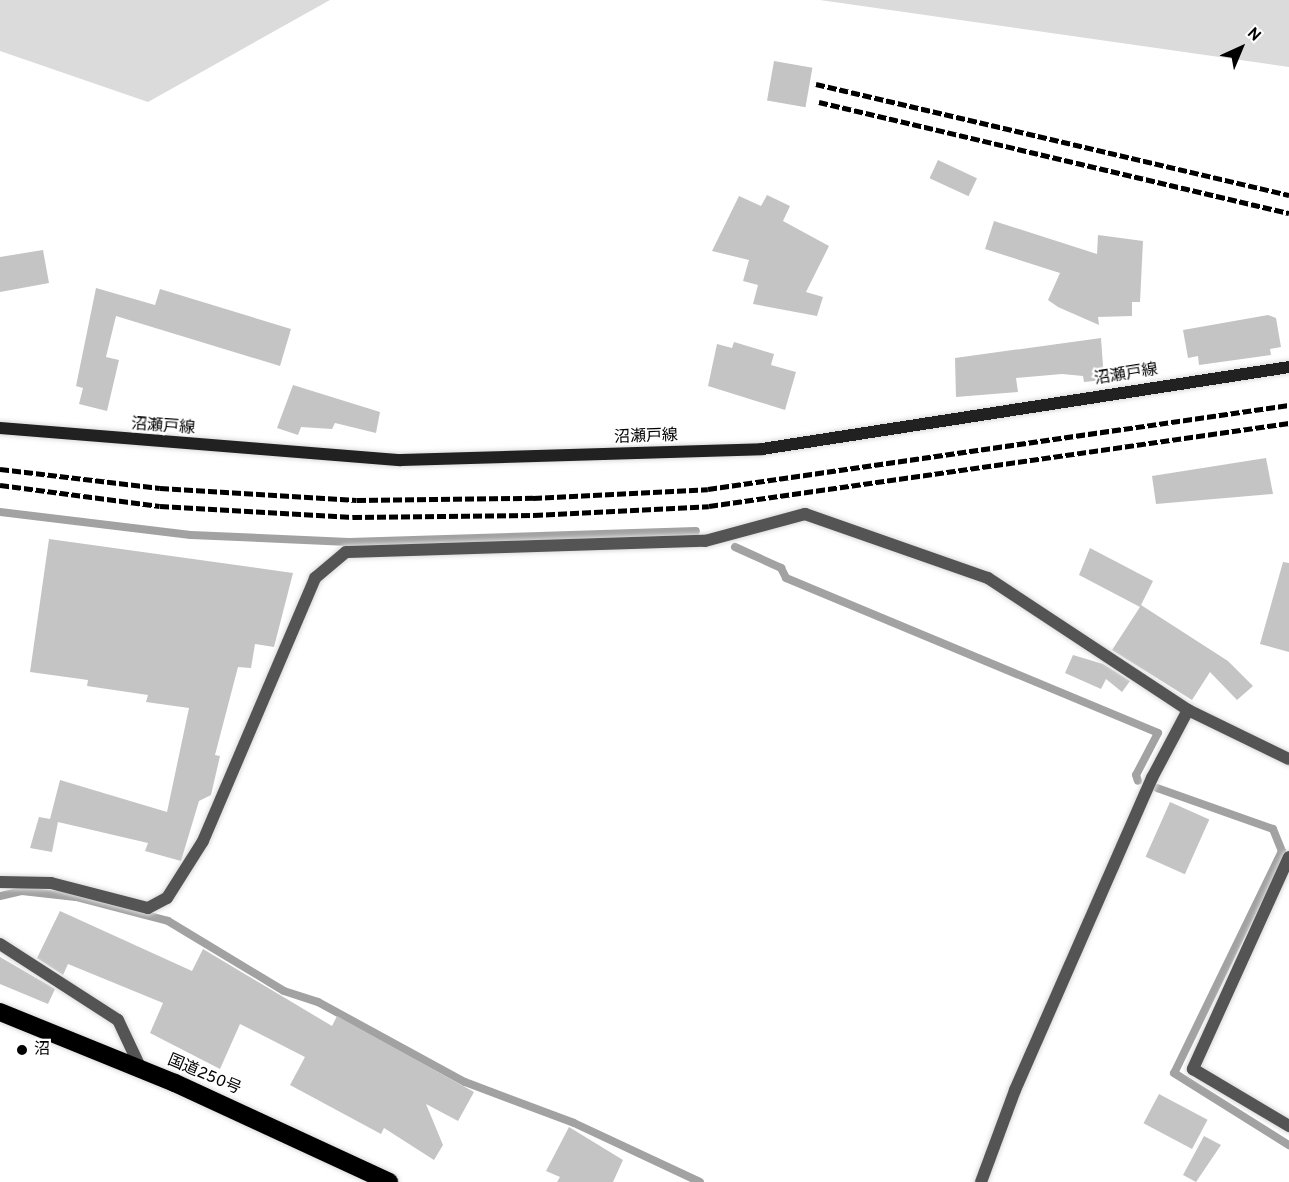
<!DOCTYPE html>
<html>
<head>
<meta charset="utf-8">
<style>
  body { margin:0 }
  #map { position:relative; width:1289px; height:1182px; overflow:hidden; background:#fff; font-family:Overpass,"Noto Sans JP",sans-serif }
  div>[style] { position:absolute }
  .green>* { inset:0; background:#dbdbdb }
  .stream>* { height:8px; margin:-4px; padding:0 4px; transform-origin:4px; border-radius:4px; background:#a2a2a2 }
  .building>* { inset:0; background:#c4c4c4; transform-origin:0 0 }
  .roads { filter:drop-shadow(0 0 2px #dbdbdb) drop-shadow(0 0 2px #dbdbdb) }
  .street>* { height:12px; margin:-6px; padding:0 6px; transform-origin:6px; border-radius:6px; background:#545454 }
  .secondary>* { height:12px; margin:-6px; padding:0 6px; transform-origin:6px; border-radius:6px; background:#212121 }
  .highway>* { height:18px; margin:-9px; padding:0 9px; transform-origin:9px; border-radius:9px; background:#000 }
  .rail>* { height:4.5px; margin-top:-2.25px; transform-origin:0; background:repeating-linear-gradient(90deg,#000 0 9px,transparent 0 12px) }
  .dots>* { width:16px; height:16px; translate:-50% -50%; box-sizing:border-box; border:3px solid #fff; border-radius:50% }
  span { translate:-50% -50%; white-space:nowrap; text-align:center; line-height:1.15; -webkit-text-stroke:4.5px #fff; paint-order:stroke }
  .street-label { font-size:16px; color:#000 }
  .poi-label { font-size:16px; color:#000 }
  .left { translate:0 -50%; text-align:left }
  .north { position:absolute; left:1211px; top:18px; width:60px; height:60px; -webkit-text-stroke:4px #fff; paint-order:stroke; rotate:44deg; font-size:16px; font-weight:700; line-height:24px; text-align:center; color:#000 }
  .north::after { content:''; display:block; margin:auto; width:21px; height:27px; background:#000; clip-path:polygon(50% 0,100% 100%,50% 72%,0 100%) }
</style>
</head>
<body>
<div id="map">
  <div class="green">
    <div style="clip-path:polygon(0 0,330px 0,148px 102px,0 51px)"></div>
    <div style="clip-path:polygon(820px 0,1289px 0,1289px 67px)"></div>
  </div>
  <div class="stream">
    <div style="left:0;top:512px;width:192px;rotate:6.9deg"></div>
    <div style="left:191px;top:535px;width:158px;rotate:2.5deg"></div>
    <div style="left:349px;top:542px;width:347px;rotate:-1.8deg"></div>
    <div style="left:735px;top:547px;width:51px;rotate:24.5deg"></div>
    <div style="left:781px;top:568px;width:11px;rotate:63deg"></div>
    <div style="left:786px;top:578px;width:403px;rotate:22.6deg"></div>
    <div style="left:1158px;top:733px;width:47px;rotate:117.6deg"></div>
    <div style="left:1136px;top:775px;width:6px;rotate:72deg"></div>
    <div style="left:1157px;top:788px;width:123px;rotate:19.5deg"></div>
    <div style="left:1273px;top:829px;width:24px;rotate:68deg"></div>
    <div style="left:1282px;top:851px;width:247px;rotate:115.9deg"></div>
    <div style="left:1174px;top:1073px;width:136px;rotate:32.1deg"></div>
    <div style="left:0;top:896px;width:23px;rotate:-13deg"></div>
    <div style="left:22px;top:891px;width:54px;rotate:6.3deg"></div>
    <div style="left:76px;top:897px;width:95px;rotate:14.6deg"></div>
    <div style="left:168px;top:921px;width:135px;rotate:31.1deg"></div>
    <div style="left:284px;top:991px;width:36px;rotate:18deg"></div>
    <div style="left:318px;top:1002px;width:167px;rotate:28.6deg"></div>
    <div style="left:465px;top:1082px;width:116px;rotate:20.6deg"></div>
    <div style="left:574px;top:1123px;width:139px;rotate:25.1deg"></div>
  </div>
  <div class="building">
    <div style="left:774px;top:61px;width:39px;height:40px;rotate:10deg"></div>
    <div style="left:938px;top:160px;width:43px;height:20px;rotate:25deg"></div>
    <div style="clip-path:polygon(767px 195px,790px 206px,783px 221px,829px 246px,806px 292px,823px 297px,817px 316px,753px 304px,758px 285px,743px 281px,749px 260px,712px 251px,739px 196px,761px 206px)"></div>
    <div style="clip-path:polygon(994px 221px,1097px 254px,1098px 235px,1143px 241px,1140px 302px,1132px 302px,1132px 316px,1098px 317px,1099px 325px,1058px 307px,1048px 300px,1060px 273px,985px 249px)"></div>
    <div style="clip-path:polygon(43px 250px,49px 283px,0 292px,0 257px)"></div>
    <div style="clip-path:polygon(96px 288px,155px 305px,160px 289px,291px 329px,280px 366px,116px 316px,106px 357px,119px 360px,107px 411px,79px 404px,83px 388px,76px 386px)"></div>
    <div style="clip-path:polygon(1268px 315px,1276px 318px,1281px 347px,1270px 349px,1271px 355px,1199px 365px,1198px 356px,1188px 358px,1183px 330px)"></div>
    <div style="clip-path:polygon(1101px 338px,1104px 380px,1084px 382px,1083px 376px,1062px 374px,1016px 378px,1018px 392px,956px 397px,955px 358px)"></div>
    <div style="clip-path:polygon(734px 342px,774px 354px,771px 365px,796px 372px,785px 410px,708px 386px,717px 344px,732px 348px)"></div>
    <div style="clip-path:polygon(293px 385px,380px 412px,376px 433px,335px 423px,332px 429px,301px 427px,298px 435px,277px 428px)"></div>
    <div style="clip-path:polygon(1266px 458px,1273px 494px,1156px 504px,1152px 476px)"></div>
    <div style="clip-path:polygon(49px 539px,293px 573px,274px 647px,255px 644px,251px 668px,238px 667px,215px 755px,220px 756px,211px 795px,199px 801px,181px 861px,145px 851px,148px 843px,58px 822px,52px 852px,30px 848px,39px 817px,50px 819px,60px 780px,167px 812px,189px 708px,146px 702px,148px 695px,87px 686px,88px 680px,30px 672px)"></div>
    <div style="clip-path:polygon(1090px 548px,1153px 581px,1141px 605px,1228px 661px,1253px 686px,1237px 700px,1210px 672px,1192px 700px,1112px 650px,1140px 607px,1079px 575px)"></div>
    <div style="clip-path:polygon(1283px 562px,1289px 563px,1289px 652px,1260px 644px)"></div>
    <div style="clip-path:polygon(1073px 655px,1103px 664px,1130px 681px,1122px 692px,1106px 679px,1101px 689px,1065px 673px)"></div>
    <div style="left:1170px;top:802px;width:43px;height:60px;rotate:24deg"></div>
    <div style="clip-path:polygon(60px 911px,192px 971px,203px 949px,332px 1026px,337px 1016px,474px 1092px,458px 1121px,426px 1104px,443px 1145px,434px 1160px,384px 1128px,381px 1134px,290px 1085px,305px 1057px,240px 1024px,220px 1069px,150px 1033px,163px 1003px,68px 964px,63px 975px,37px 958px)"></div>
    <div style="clip-path:polygon(0 957px,55px 989px,48px 1004px,0 984px)"></div>
    <div style="left:1159px;top:1094px;width:55px;height:33px;rotate:28deg"></div>
    <div style="clip-path:polygon(569px 1127px,623px 1160px,613px 1182px,557px 1182px,560px 1177px,546px 1171px)"></div>
    <div style="clip-path:polygon(1204px 1136px,1221px 1145px,1196px 1182px,1183px 1175px)"></div>
  </div>
  <div class="roads">
    <div class="street">
      <div style="left:1289px;top:857px;width:233px;rotate:114.4deg"></div>
      <div style="left:1193px;top:1069px;width:112px;rotate:30.7deg"></div>
      <div style="left:0;top:882px;width:51px;rotate:1.1deg"></div>
      <div style="left:51px;top:883px;width:100px;rotate:14.5deg"></div>
      <div style="left:148px;top:908px;width:21px;rotate:-28deg"></div>
      <div style="left:167px;top:898px;width:67px;rotate:-57.7deg"></div>
      <div style="left:203px;top:841px;width:286px;rotate:-66.9deg"></div>
      <div style="left:315px;top:578px;width:40px;rotate:-40deg"></div>
      <div style="left:346px;top:552px;width:359px;rotate:-1.8deg"></div>
      <div style="left:705px;top:541px;width:104px;rotate:-15.1deg"></div>
      <div style="left:805px;top:514px;width:194px;rotate:19.3deg"></div>
      <div style="left:988px;top:578px;width:240px;rotate:33.4deg"></div>
      <div style="left:1188px;top:710px;width:112px;rotate:25.9deg"></div>
      <div style="left:0;top:944px;width:140px;rotate:32.8deg"></div>
      <div style="left:118px;top:1020px;width:54px;rotate:64.9deg"></div>
      <div style="left:981px;top:1182px;width:98px;rotate:-69.7deg"></div>
      <div style="left:1015px;top:1090px;width:341px;rotate:-66.3deg"></div>
      <div style="left:1152px;top:778px;width:77px;rotate:-62.1deg"></div>
    </div>
    <div class="secondary">
      <div style="left:0;top:428px;width:402px;rotate:4.6deg"></div>
      <div style="left:401px;top:460px;width:361px;rotate:-1.7deg"></div>
      <div style="left:762px;top:449px;width:533px;rotate:-8.84deg"></div>
    </div>
    <div class="highway">
      <div style="left:0;top:1012px;width:189px;rotate:22.1deg"></div>
      <div style="left:175px;top:1083px;width:236px;rotate:24.8deg"></div>
    </div>
  </div>
  <div class="rail">
    <div style="left:816px;top:84px;width:486px;rotate:13.2deg"></div>
    <div style="left:819px;top:102px;width:483px;rotate:13.3deg"></div>
    <div style="left:0;top:469px;width:161px;rotate:6.8deg"></div>
    <div style="left:160px;top:488px;width:197px;rotate:3.5deg"></div>
    <div style="left:357px;top:500px;width:176px;rotate:-0.7deg"></div>
    <div style="left:533px;top:498px;width:175px;rotate:-2.9deg"></div>
    <div style="left:708px;top:489px;width:587px;rotate:-8.23deg"></div>
    <div style="left:0;top:485px;width:161px;rotate:7.5deg"></div>
    <div style="left:160px;top:506px;width:193px;rotate:3.3deg"></div>
    <div style="left:353px;top:517px;width:181px;rotate:-0.6deg"></div>
    <div style="left:534px;top:515px;width:175px;rotate:-2.9deg"></div>
    <div style="left:709px;top:506px;width:586px;rotate:-8.14deg"></div>
  </div>
  <div class="dots">
    <div style="left:22px;top:1050px;background:#000"></div>
  </div>
  <div class="street-label">
    <span style="left:1126px;top:375px;rotate:-9deg">沼瀬戸線</span>
    <span style="left:163px;top:427px;rotate:4deg">沼瀬戸線</span>
    <span style="left:646px;top:437px;rotate:-2deg">沼瀬戸線</span>
    <span style="left:204px;top:1075px;rotate:23deg">国道250号</span>
  </div>
  <div class="poi-label">
    <span class="left" style="left:34px;top:1050px">沼</span>
  </div>
  <div class="north">N</div>
</div>
</body>
</html>
